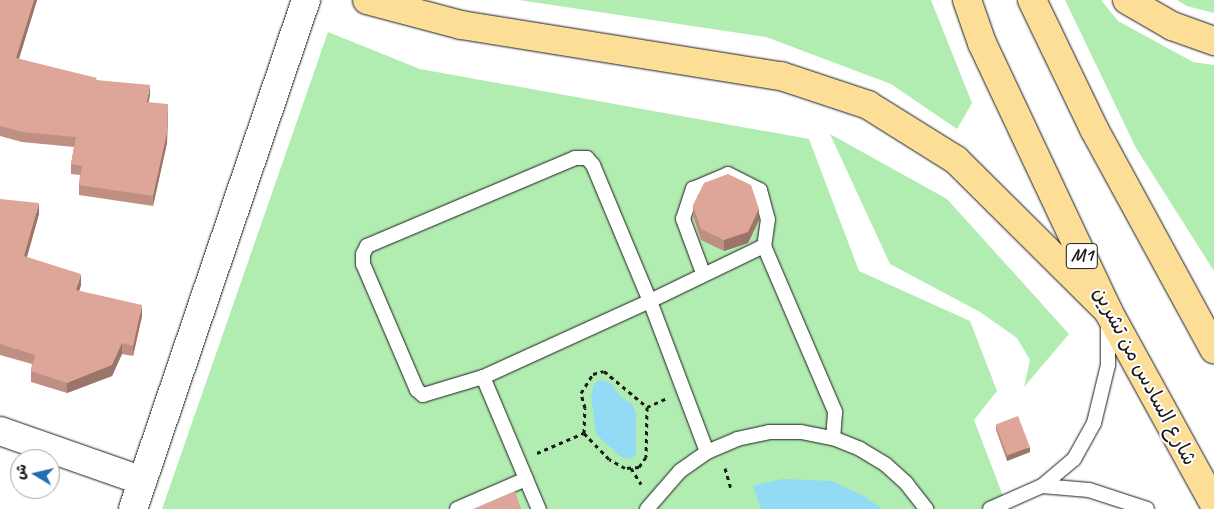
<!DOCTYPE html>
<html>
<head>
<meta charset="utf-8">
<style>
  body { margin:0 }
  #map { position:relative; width:1214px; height:509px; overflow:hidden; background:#fff; font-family:Caveat,"Playpen Sans Arabic",sans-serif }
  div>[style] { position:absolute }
  .green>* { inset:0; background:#b1ecb1 }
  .water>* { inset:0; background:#93daf5 }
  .path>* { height:3px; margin-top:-1.5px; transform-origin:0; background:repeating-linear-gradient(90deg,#1c1c1c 0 4px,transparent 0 8px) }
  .roads { filter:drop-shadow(0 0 1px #1c1c1c) drop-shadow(0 0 1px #1c1c1c) }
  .service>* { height:14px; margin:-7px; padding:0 7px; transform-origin:7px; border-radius:7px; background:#fff }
  .minor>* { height:28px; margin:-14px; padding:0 14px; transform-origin:14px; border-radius:14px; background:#fff }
  .trunk>* { height:28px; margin:-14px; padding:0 14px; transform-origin:14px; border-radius:14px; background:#fdde96 }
  .wall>* { inset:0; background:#bf8f83 }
  .shaded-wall>* { inset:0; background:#9b746a }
  .building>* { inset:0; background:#dea698; transform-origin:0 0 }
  span { translate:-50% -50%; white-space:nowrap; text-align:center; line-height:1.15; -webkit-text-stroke:4px #fff; paint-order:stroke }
  .shield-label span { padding:1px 4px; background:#fff; border:1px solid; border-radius:4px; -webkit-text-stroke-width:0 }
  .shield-label { font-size:19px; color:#1c1c1c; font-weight:700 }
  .street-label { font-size:20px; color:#1c1c1c }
  .north { position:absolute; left:10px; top:449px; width:50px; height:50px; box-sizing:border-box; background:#fff; border:1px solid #a4a4a4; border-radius:50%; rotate:279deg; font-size:14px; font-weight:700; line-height:20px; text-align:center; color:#1c1c1c }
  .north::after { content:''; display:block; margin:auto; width:18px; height:22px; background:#1f6fb2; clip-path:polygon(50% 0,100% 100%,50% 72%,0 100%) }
</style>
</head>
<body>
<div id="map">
  <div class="green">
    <div style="clip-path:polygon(519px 0,931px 0,972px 103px,957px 129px,891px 84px,766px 37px)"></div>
    <div style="clip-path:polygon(1065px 0,1101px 0,1118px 21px,1193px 62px,1214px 65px,1214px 271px,1136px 148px)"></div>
    <div style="clip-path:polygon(1177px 0,1214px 0,1214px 13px,1187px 6px)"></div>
    <div style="clip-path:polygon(328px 32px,420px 69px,809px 139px,859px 271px,970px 321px,997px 391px,974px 420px,1008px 509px,162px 509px)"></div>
    <div style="clip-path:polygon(830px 134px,947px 199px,1069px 334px,1024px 387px,1030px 360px,1017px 338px,980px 312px,890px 264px)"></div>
  </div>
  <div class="water">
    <div style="clip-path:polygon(600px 380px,611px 383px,619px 395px,632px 404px,636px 413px,636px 455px,629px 459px,621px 457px,596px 434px,591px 396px,594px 384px)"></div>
    <div style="clip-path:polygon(782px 479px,832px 481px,864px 496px,882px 509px,761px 509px,753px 486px)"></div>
  </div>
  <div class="path">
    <div style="left:647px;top:407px;width:20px;rotate:-24deg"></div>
    <div style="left:537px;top:453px;width:51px;rotate:-23.1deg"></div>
    <div style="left:584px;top:433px;width:25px;rotate:-88deg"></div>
    <div style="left:585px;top:408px;width:16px;rotate:-105deg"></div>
    <div style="left:581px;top:393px;width:22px;rotate:-58deg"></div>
    <div style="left:593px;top:374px;width:11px;rotate:-15deg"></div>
    <div style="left:604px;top:371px;width:56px;rotate:39.9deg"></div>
    <div style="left:647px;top:407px;width:50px;rotate:91.1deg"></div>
    <div style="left:646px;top:457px;width:12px;rotate:125deg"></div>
    <div style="left:639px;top:467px;width:14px;rotate:176deg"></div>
    <div style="left:625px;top:468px;width:18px;rotate:-151deg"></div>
    <div style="left:609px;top:459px;width:36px;rotate:-134deg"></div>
    <div style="left:631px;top:468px;width:19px;rotate:58deg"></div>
    <div style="left:725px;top:468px;width:22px;rotate:74deg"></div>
  </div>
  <div class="roads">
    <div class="service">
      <div style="left:575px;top:158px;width:12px"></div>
      <div style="left:587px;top:158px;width:9px;rotate:49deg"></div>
      <div style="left:593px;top:165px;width:147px;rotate:67.3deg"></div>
      <div style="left:650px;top:301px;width:183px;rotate:155.5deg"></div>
      <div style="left:483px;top:377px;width:63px;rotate:163.3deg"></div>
      <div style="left:423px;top:395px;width:8px;rotate:-140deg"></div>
      <div style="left:417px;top:390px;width:137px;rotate:-113.2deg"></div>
      <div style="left:363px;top:264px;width:10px;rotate:-90deg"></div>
      <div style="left:363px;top:254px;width:9px;rotate:-63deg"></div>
      <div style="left:367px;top:246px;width:226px;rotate:-22.9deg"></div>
      <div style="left:703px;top:273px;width:58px;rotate:-110.3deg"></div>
      <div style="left:683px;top:219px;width:32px;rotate:-72deg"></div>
      <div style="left:693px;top:189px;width:38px;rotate:-23deg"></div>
      <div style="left:728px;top:174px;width:36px;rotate:27deg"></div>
      <div style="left:760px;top:190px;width:30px;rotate:75deg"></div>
      <div style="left:768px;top:219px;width:27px;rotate:98deg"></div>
      <div style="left:764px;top:246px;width:181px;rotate:66.8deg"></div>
      <div style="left:835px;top:412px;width:26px;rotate:94deg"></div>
      <div style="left:483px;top:377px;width:111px;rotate:67.1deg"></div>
      <div style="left:707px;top:452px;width:161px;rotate:-110.7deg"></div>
      <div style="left:650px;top:301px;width:127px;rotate:-25.8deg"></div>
      <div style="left:1042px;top:486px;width:47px;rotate:4.9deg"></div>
      <div style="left:1089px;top:490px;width:61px;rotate:18.1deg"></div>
      <div style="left:457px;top:509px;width:75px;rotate:-23.5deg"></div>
      <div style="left:526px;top:479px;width:33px;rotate:67deg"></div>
      <div style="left:647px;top:509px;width:50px;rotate:-49deg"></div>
      <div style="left:680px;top:471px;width:33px;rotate:-35deg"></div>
      <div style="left:707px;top:452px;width:33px;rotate:-23deg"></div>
      <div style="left:737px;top:439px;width:33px;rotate:-12deg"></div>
      <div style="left:769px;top:432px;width:32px"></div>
      <div style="left:801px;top:432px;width:33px;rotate:11deg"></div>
      <div style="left:833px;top:438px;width:29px;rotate:22deg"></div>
      <div style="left:860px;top:449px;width:29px;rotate:31deg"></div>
      <div style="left:885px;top:464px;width:28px;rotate:42deg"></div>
      <div style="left:906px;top:483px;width:33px;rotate:52deg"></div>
      <div style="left:990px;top:509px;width:57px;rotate:-23.9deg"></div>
      <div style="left:1042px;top:486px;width:42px;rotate:-40.2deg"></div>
      <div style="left:1074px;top:459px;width:41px;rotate:-60.9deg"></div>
      <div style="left:1094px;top:423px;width:60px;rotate:-76.4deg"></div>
      <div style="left:1108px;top:365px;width:44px;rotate:-90deg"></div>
    </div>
    <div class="minor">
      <div style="left:0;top:431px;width:151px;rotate:19.3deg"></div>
      <div style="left:133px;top:509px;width:538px;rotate:-71.23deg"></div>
    </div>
    <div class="trunk">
      <div style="left:367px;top:0;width:97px;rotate:14.9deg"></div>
      <div style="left:461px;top:25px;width:324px;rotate:9.1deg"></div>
      <div style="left:781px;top:76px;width:92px;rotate:18.4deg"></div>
      <div style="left:868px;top:105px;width:104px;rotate:32deg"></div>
      <div style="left:956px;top:160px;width:214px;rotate:44.8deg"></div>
      <div style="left:967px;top:0;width:46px;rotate:70.8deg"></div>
      <div style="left:982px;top:43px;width:296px;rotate:64.8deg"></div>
      <div style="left:1108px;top:311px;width:220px;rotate:61.2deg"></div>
      <div style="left:1032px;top:0;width:143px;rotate:64.3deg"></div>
      <div style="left:1094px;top:129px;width:251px;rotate:61.4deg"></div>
      <div style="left:1127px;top:0;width:52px;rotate:30deg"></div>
      <div style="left:1172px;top:26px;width:45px;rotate:19.7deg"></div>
    </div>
  </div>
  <div class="wall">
    <div style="clip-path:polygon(0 0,37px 0,19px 59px,150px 95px,148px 102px,168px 114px,167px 143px,153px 206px,79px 195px,79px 185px,80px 175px,71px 174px,71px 164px,74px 147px,22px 142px,0 136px)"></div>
    <div style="clip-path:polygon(0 199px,39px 214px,27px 257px,81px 285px,79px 291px,142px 316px,133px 356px,122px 354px,112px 376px,67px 393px,31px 382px,31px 371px,32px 364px,0 355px)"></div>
    <div style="clip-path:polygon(693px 205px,759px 220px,748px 243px,724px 251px,701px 240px,693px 216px)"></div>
    <div style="clip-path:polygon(996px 425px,1030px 452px,1007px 461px,996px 430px)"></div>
  </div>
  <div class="shaded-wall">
    <div style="clip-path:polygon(34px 0,37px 0,16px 68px,16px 58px)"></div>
    <div style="clip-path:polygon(150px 85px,150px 95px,147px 112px,147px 102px)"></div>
    <div style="clip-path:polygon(168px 104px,167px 143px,153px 206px,153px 196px)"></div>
    <div style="clip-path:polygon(39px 203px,39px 214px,24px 267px,24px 256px)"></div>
    <div style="clip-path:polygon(759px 209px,759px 220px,748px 243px,724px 251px,724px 240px)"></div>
    <div style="clip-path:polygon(81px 274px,81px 285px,76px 301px,76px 290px)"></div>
    <div style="clip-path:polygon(142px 305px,142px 316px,133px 356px,133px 346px)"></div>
    <div style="clip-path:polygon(122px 343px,122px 354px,112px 376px,67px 393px,67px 383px)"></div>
    <div style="clip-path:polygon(1030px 447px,1030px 452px,1007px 461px,1007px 455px)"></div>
  </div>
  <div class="building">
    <div style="clip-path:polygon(0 0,34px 0,16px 58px,97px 78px,96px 80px,150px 85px,147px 102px,168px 104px,167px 133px,153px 196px,79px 185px,82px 166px,71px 164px,76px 137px,22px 132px,0 126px)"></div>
    <div style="clip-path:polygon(728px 174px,751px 185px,759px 209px,748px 232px,724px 240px,701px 229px,693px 205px,704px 183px)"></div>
    <div style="clip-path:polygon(0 199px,39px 203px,24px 256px,81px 274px,76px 290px,142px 305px,133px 346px,122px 343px,112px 365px,67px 383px,31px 371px,35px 355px,0 344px)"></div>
    <div style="left:1018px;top:416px;width:33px;height:24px;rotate:69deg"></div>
    <div style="clip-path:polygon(515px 491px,521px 509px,473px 509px)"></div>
  </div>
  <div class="shield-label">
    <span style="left:1082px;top:256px">M1</span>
  </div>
  <div class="street-label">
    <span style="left:1145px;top:376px;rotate:62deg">شارع السادس من تشرين</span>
  </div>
  <div class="north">ش</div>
</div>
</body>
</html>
